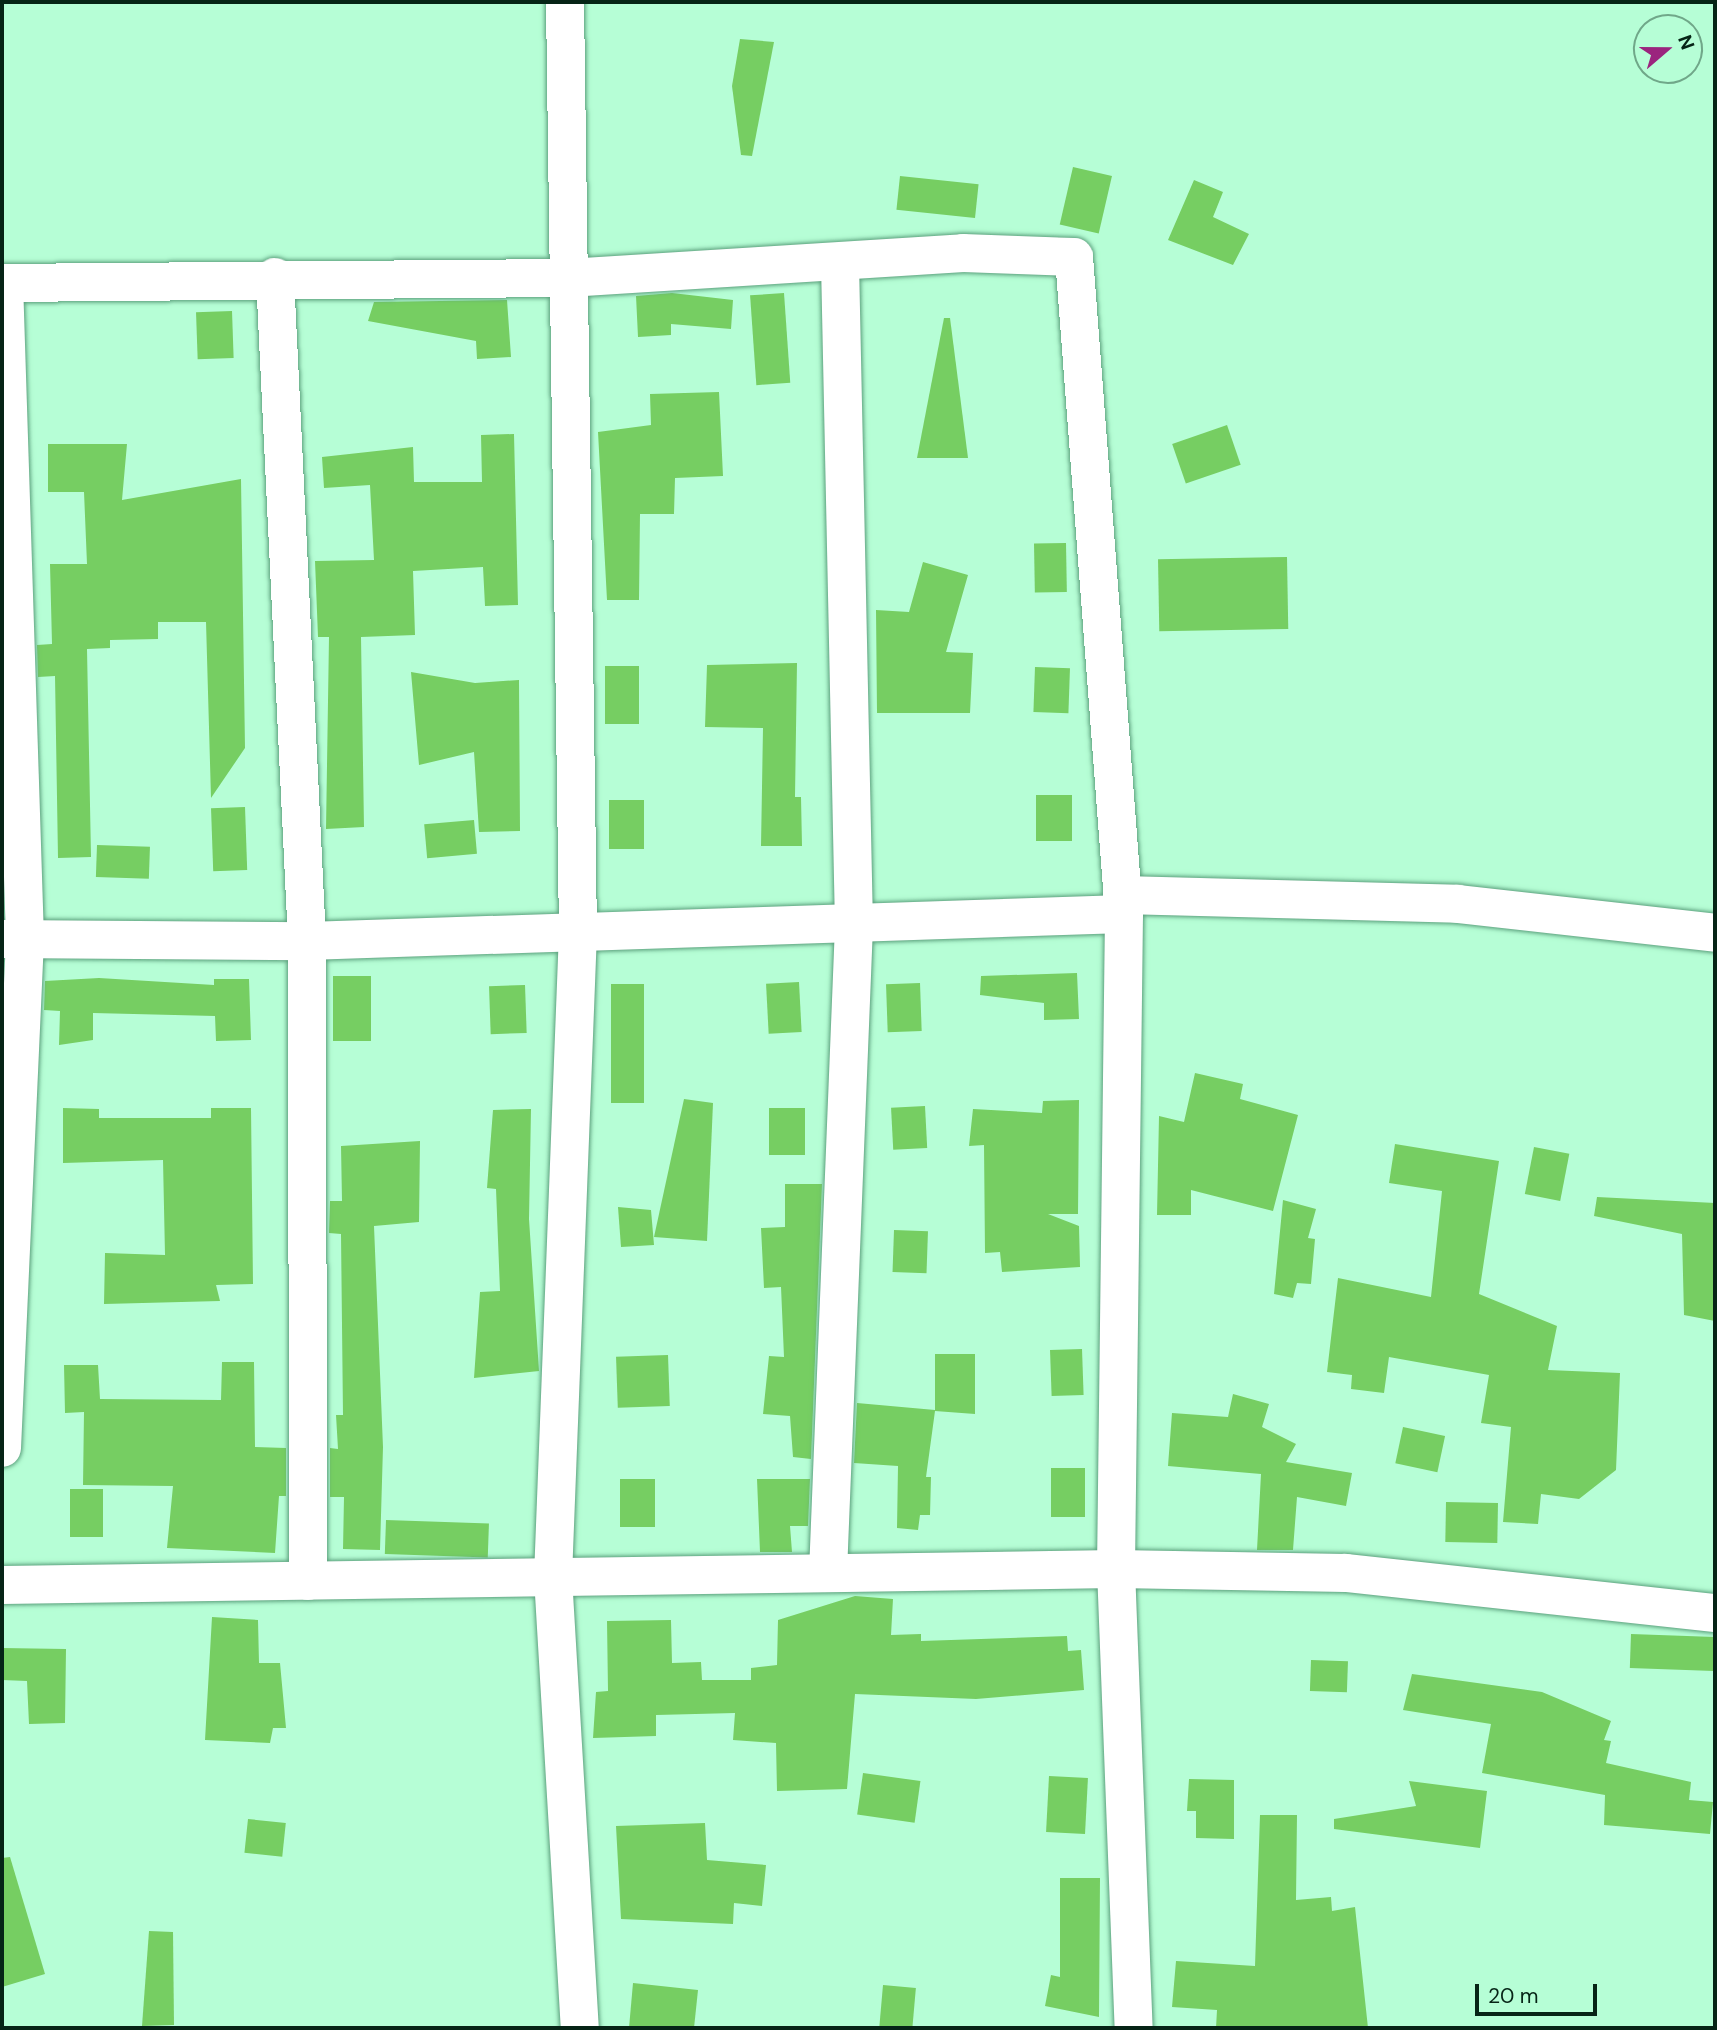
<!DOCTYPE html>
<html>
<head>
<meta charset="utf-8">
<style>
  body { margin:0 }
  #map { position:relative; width:1717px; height:2030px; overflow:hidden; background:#b6fed6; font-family:"DM Sans",sans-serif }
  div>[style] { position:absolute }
  .building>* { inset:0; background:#76ce62; transform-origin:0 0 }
  .roads { filter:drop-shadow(0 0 2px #5ca17d) drop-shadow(0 0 2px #5ca17d) }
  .minor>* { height:38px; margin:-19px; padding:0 19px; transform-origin:19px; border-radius:19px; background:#fff }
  span { translate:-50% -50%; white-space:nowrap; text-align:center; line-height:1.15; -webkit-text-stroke:7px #b6fed6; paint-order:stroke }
  .frame { position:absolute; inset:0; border:4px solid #062416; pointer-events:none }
  .north { position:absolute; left:1633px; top:14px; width:70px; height:70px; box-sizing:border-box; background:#b6fed6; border:2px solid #70a789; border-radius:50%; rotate:70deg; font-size:19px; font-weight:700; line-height:28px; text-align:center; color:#062416 }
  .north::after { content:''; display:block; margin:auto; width:24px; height:32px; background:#9b247e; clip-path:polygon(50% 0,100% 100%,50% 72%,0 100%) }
  .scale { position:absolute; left:1475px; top:1984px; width:122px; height:32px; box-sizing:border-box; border:4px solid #062416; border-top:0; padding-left:9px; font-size:21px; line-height:24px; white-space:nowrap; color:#062416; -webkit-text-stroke:5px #b6fed6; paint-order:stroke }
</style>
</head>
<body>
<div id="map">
  <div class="building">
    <div style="clip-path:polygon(740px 39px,774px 42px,752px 156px,741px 155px,732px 86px)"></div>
    <div style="left:1073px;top:167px;width:40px;height:59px;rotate:13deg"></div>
    <div style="left:900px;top:176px;width:79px;height:34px;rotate:6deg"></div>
    <div style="clip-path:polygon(1194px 180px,1223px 192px,1213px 217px,1249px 234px,1233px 265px,1168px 240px)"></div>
    <div style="clip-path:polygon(672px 293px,733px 300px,731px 329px,671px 324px,671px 335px,638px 337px,636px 296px)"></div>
    <div style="left:784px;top:293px;width:90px;height:34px;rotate:86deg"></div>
    <div style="clip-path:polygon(507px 300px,511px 357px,477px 359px,476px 341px,368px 321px,374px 302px)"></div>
    <div style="left:232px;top:311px;width:47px;height:36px;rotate:88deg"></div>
    <div style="clip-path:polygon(944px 318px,950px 318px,968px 458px,917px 458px)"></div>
    <div style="clip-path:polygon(719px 392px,723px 476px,675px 478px,674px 514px,640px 514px,639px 600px,607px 600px,598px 432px,651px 425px,650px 394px)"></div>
    <div style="left:1227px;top:425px;width:42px;height:58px;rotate:71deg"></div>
    <div style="clip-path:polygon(514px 434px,518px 605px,485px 606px,483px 567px,413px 571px,415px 635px,361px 637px,364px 827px,326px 829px,329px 637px,318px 637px,315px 561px,374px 560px,370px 485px,324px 488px,322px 457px,413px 447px,414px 482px,482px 482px,481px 435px)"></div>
    <div style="clip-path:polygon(48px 444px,127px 444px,122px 500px,241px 479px,245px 748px,211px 798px,206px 622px,158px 622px,158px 639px,110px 640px,110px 648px,87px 649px,91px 857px,58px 858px,55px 676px,38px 677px,37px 645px,52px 644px,50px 564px,87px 564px,84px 492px,48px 492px)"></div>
    <div style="left:1066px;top:543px;width:49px;height:32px;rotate:89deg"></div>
    <div style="left:1287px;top:557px;width:72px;height:129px;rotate:89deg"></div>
    <div style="clip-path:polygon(923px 562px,968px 575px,946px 652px,973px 653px,970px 713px,877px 713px,876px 610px,909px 612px)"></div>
    <div style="clip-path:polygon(797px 663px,795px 797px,801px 797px,802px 846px,761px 846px,763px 728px,705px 727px,707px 665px)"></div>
    <div style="left:605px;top:666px;width:34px;height:58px"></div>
    <div style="left:1035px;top:667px;width:35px;height:45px;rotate:2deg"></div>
    <div style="clip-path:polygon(411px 672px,475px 683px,519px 680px,520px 831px,479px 832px,474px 752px,419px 765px)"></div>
    <div style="left:1036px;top:795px;width:36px;height:46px"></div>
    <div style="left:609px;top:800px;width:35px;height:49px"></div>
    <div style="left:245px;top:807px;width:63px;height:34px;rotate:88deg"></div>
    <div style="left:474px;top:820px;width:34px;height:50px;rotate:85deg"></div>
    <div style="left:97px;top:845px;width:53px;height:32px;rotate:2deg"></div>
    <div style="clip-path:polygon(1077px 973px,1079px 1019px,1044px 1020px,1044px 1003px,980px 995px,981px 976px)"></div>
    <div style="left:333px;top:976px;width:38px;height:65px"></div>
    <div style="clip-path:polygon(99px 978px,214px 985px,214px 979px,249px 979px,251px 1040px,216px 1041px,215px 1016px,93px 1013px,93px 1040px,59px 1045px,60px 1011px,44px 1010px,45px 981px)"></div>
    <div style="left:799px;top:982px;width:50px;height:33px;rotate:87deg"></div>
    <div style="left:920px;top:983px;width:48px;height:34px;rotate:88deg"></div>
    <div style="left:611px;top:984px;width:33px;height:119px"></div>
    <div style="left:525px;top:985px;width:48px;height:36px;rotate:88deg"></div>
    <div style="clip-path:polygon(1195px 1073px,1243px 1084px,1240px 1099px,1298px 1115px,1273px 1211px,1191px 1190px,1191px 1215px,1157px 1215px,1159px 1116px,1184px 1122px)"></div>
    <div style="clip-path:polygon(684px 1099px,713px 1103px,707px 1241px,654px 1237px)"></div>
    <div style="clip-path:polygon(1079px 1100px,1078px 1214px,1048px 1214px,1079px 1226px,1080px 1267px,1002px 1272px,1000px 1252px,985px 1253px,984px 1145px,969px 1146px,973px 1109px,1042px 1113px,1043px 1101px)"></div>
    <div style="left:925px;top:1106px;width:42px;height:34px;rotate:87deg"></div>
    <div style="clip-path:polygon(63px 1108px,99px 1109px,99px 1118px,211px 1118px,211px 1108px,251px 1108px,253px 1284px,216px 1285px,220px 1301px,104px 1304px,105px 1253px,165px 1255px,163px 1160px,63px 1163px)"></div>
    <div style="left:769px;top:1108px;width:36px;height:47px"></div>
    <div style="clip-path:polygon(531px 1109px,529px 1219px,539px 1371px,474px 1378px,480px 1292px,500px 1291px,496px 1189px,487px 1188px,493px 1110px)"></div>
    <div style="clip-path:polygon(420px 1141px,419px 1222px,374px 1226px,383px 1447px,380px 1550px,343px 1549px,344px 1497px,330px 1497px,330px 1448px,338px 1449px,336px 1415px,343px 1415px,341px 1234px,329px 1233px,330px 1201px,342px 1201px,341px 1146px)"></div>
    <div style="clip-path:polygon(1395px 1144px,1499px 1161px,1479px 1294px,1557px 1326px,1548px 1370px,1620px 1373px,1616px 1470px,1579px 1499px,1541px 1494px,1538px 1524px,1503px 1522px,1511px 1427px,1481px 1423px,1489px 1375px,1389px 1357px,1384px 1393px,1351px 1389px,1352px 1375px,1327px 1372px,1338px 1278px,1431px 1297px,1442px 1191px,1389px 1183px)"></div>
    <div style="left:1534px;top:1147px;width:36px;height:48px;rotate:11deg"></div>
    <div style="clip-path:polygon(785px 1184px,822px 1184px,811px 1459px,793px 1457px,790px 1416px,763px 1414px,769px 1356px,784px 1357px,781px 1287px,764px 1288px,761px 1228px,785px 1227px)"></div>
    <div style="clip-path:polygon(1597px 1197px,1715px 1203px,1715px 1321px,1684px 1315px,1682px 1234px,1594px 1216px)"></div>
    <div style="clip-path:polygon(1283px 1200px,1316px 1209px,1308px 1238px,1315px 1239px,1311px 1284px,1297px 1283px,1293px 1298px,1274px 1294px)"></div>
    <div style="clip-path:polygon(618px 1207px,651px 1210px,654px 1245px,621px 1247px)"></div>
    <div style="left:894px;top:1230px;width:34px;height:42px;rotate:2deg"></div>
    <div style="left:1082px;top:1349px;width:46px;height:32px;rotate:88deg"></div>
    <div style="clip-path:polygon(935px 1354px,975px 1354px,975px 1414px,935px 1411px,926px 1477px,931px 1477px,930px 1515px,920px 1515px,918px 1530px,897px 1528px,898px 1466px,854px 1463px,857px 1403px,935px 1410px)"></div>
    <div style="left:668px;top:1355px;width:51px;height:52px;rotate:88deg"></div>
    <div style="clip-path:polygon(222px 1362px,254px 1362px,255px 1447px,286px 1448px,286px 1496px,279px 1496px,275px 1553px,167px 1548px,173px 1486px,83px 1485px,84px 1412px,65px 1413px,64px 1365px,98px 1365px,100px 1399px,221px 1400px)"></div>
    <div style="clip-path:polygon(1233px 1394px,1269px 1404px,1262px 1427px,1296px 1444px,1286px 1462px,1352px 1473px,1346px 1506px,1297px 1497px,1293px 1550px,1257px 1550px,1261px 1474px,1168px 1466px,1172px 1413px,1228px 1417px)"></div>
    <div style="left:1403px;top:1427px;width:43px;height:37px;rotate:12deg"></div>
    <div style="left:1051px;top:1468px;width:34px;height:49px"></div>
    <div style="left:620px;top:1479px;width:35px;height:48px"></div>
    <div style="clip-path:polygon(757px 1479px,810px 1479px,808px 1526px,790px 1526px,792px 1552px,760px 1552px)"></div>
    <div style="left:70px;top:1489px;width:33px;height:48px"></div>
    <div style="left:1446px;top:1502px;width:52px;height:40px;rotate:1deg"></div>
    <div style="left:386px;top:1520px;width:103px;height:34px;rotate:2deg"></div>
    <div style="clip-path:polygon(855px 1596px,893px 1599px,891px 1635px,921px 1634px,921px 1641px,1067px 1636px,1068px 1651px,1081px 1650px,1084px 1690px,976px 1699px,855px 1694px,847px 1789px,777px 1791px,776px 1743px,733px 1740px,735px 1713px,656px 1715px,656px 1736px,593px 1738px,596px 1692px,608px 1691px,607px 1621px,671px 1620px,672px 1663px,701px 1662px,702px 1680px,751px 1680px,751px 1668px,777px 1665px,778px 1620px)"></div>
    <div style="clip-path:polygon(212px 1617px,258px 1620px,259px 1663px,280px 1663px,286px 1728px,273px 1728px,270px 1743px,205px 1740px)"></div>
    <div style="left:1631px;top:1634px;width:84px;height:34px;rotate:2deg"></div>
    <div style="clip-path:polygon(2px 1648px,66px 1649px,65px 1723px,29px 1724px,27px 1681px,2px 1680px)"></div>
    <div style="left:1311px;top:1660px;width:37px;height:31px;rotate:2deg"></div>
    <div style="clip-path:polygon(1412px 1674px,1542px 1692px,1611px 1721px,1604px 1740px,1611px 1741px,1606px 1763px,1691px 1782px,1689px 1800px,1713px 1802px,1710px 1834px,1604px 1825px,1605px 1795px,1482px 1773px,1491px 1724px,1403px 1710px)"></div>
    <div style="left:863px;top:1773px;width:58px;height:42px;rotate:8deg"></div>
    <div style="left:1049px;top:1776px;width:39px;height:56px;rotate:3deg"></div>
    <div style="clip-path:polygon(1189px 1779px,1234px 1780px,1234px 1839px,1196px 1838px,1196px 1811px,1187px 1811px)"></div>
    <div style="clip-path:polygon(1409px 1781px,1487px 1791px,1480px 1848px,1334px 1829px,1334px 1819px,1416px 1806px)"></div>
    <div style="clip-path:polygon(1260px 1815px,1297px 1815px,1296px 1900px,1331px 1897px,1332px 1911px,1355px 1907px,1368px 2028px,1216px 2028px,1217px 2010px,1172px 2007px,1176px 1961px,1255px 1966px)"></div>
    <div style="left:248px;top:1819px;width:38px;height:34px;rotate:6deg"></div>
    <div style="clip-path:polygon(705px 1823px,707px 1860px,766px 1865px,762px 1906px,734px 1903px,733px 1924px,621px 1919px,616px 1826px)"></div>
    <div style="clip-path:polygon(10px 1857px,45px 1974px,2px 1987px,2px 1858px)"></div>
    <div style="clip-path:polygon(1060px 1878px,1100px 1878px,1099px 2017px,1045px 2006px,1051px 1975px,1060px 1977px)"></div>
    <div style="clip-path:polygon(149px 1931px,173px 1932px,174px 2025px,142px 2026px)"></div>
    <div style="clip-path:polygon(633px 1983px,698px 1990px,694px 2028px,629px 2028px)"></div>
    <div style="left:883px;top:1985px;width:33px;height:43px;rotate:5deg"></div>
  </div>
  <div class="roads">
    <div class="minor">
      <div style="left:565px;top:2px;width:930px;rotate:89.2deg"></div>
      <div style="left:578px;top:932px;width:645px;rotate:92.22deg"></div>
      <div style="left:553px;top:1577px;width:452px;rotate:86.6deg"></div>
      <div style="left:275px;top:277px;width:665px;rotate:87.24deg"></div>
      <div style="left:307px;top:941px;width:640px;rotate:89.91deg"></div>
      <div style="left:2px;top:283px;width:566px;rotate:-0.51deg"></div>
      <div style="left:568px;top:278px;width:396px;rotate:-3.6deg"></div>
      <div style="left:963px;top:253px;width:111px;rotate:2.1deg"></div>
      <div style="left:1074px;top:257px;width:659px;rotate:85.65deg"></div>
      <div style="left:1124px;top:914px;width:655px;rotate:90.7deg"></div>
      <div style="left:1116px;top:1569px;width:459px;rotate:87.8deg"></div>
      <div style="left:1123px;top:895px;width:335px;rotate:1.5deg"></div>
      <div style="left:1458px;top:904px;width:259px;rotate:6.4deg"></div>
      <div style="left:2px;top:939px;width:305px;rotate:0.4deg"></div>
      <div style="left:307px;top:941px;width:817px;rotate:-1.89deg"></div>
      <div style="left:2px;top:1448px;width:510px;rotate:-87.41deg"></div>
      <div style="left:25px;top:939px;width:656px;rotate:-91.83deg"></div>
      <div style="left:828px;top:1573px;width:648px;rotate:-87.7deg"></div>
      <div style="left:854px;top:926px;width:664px;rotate:-91.21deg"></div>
      <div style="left:2px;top:1585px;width:1114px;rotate:-0.82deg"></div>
      <div style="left:1116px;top:1569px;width:230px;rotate:1deg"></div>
      <div style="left:1346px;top:1573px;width:371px;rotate:6.2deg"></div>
    </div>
  </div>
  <div class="frame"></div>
  <div class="north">N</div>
  <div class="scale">20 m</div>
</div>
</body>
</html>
